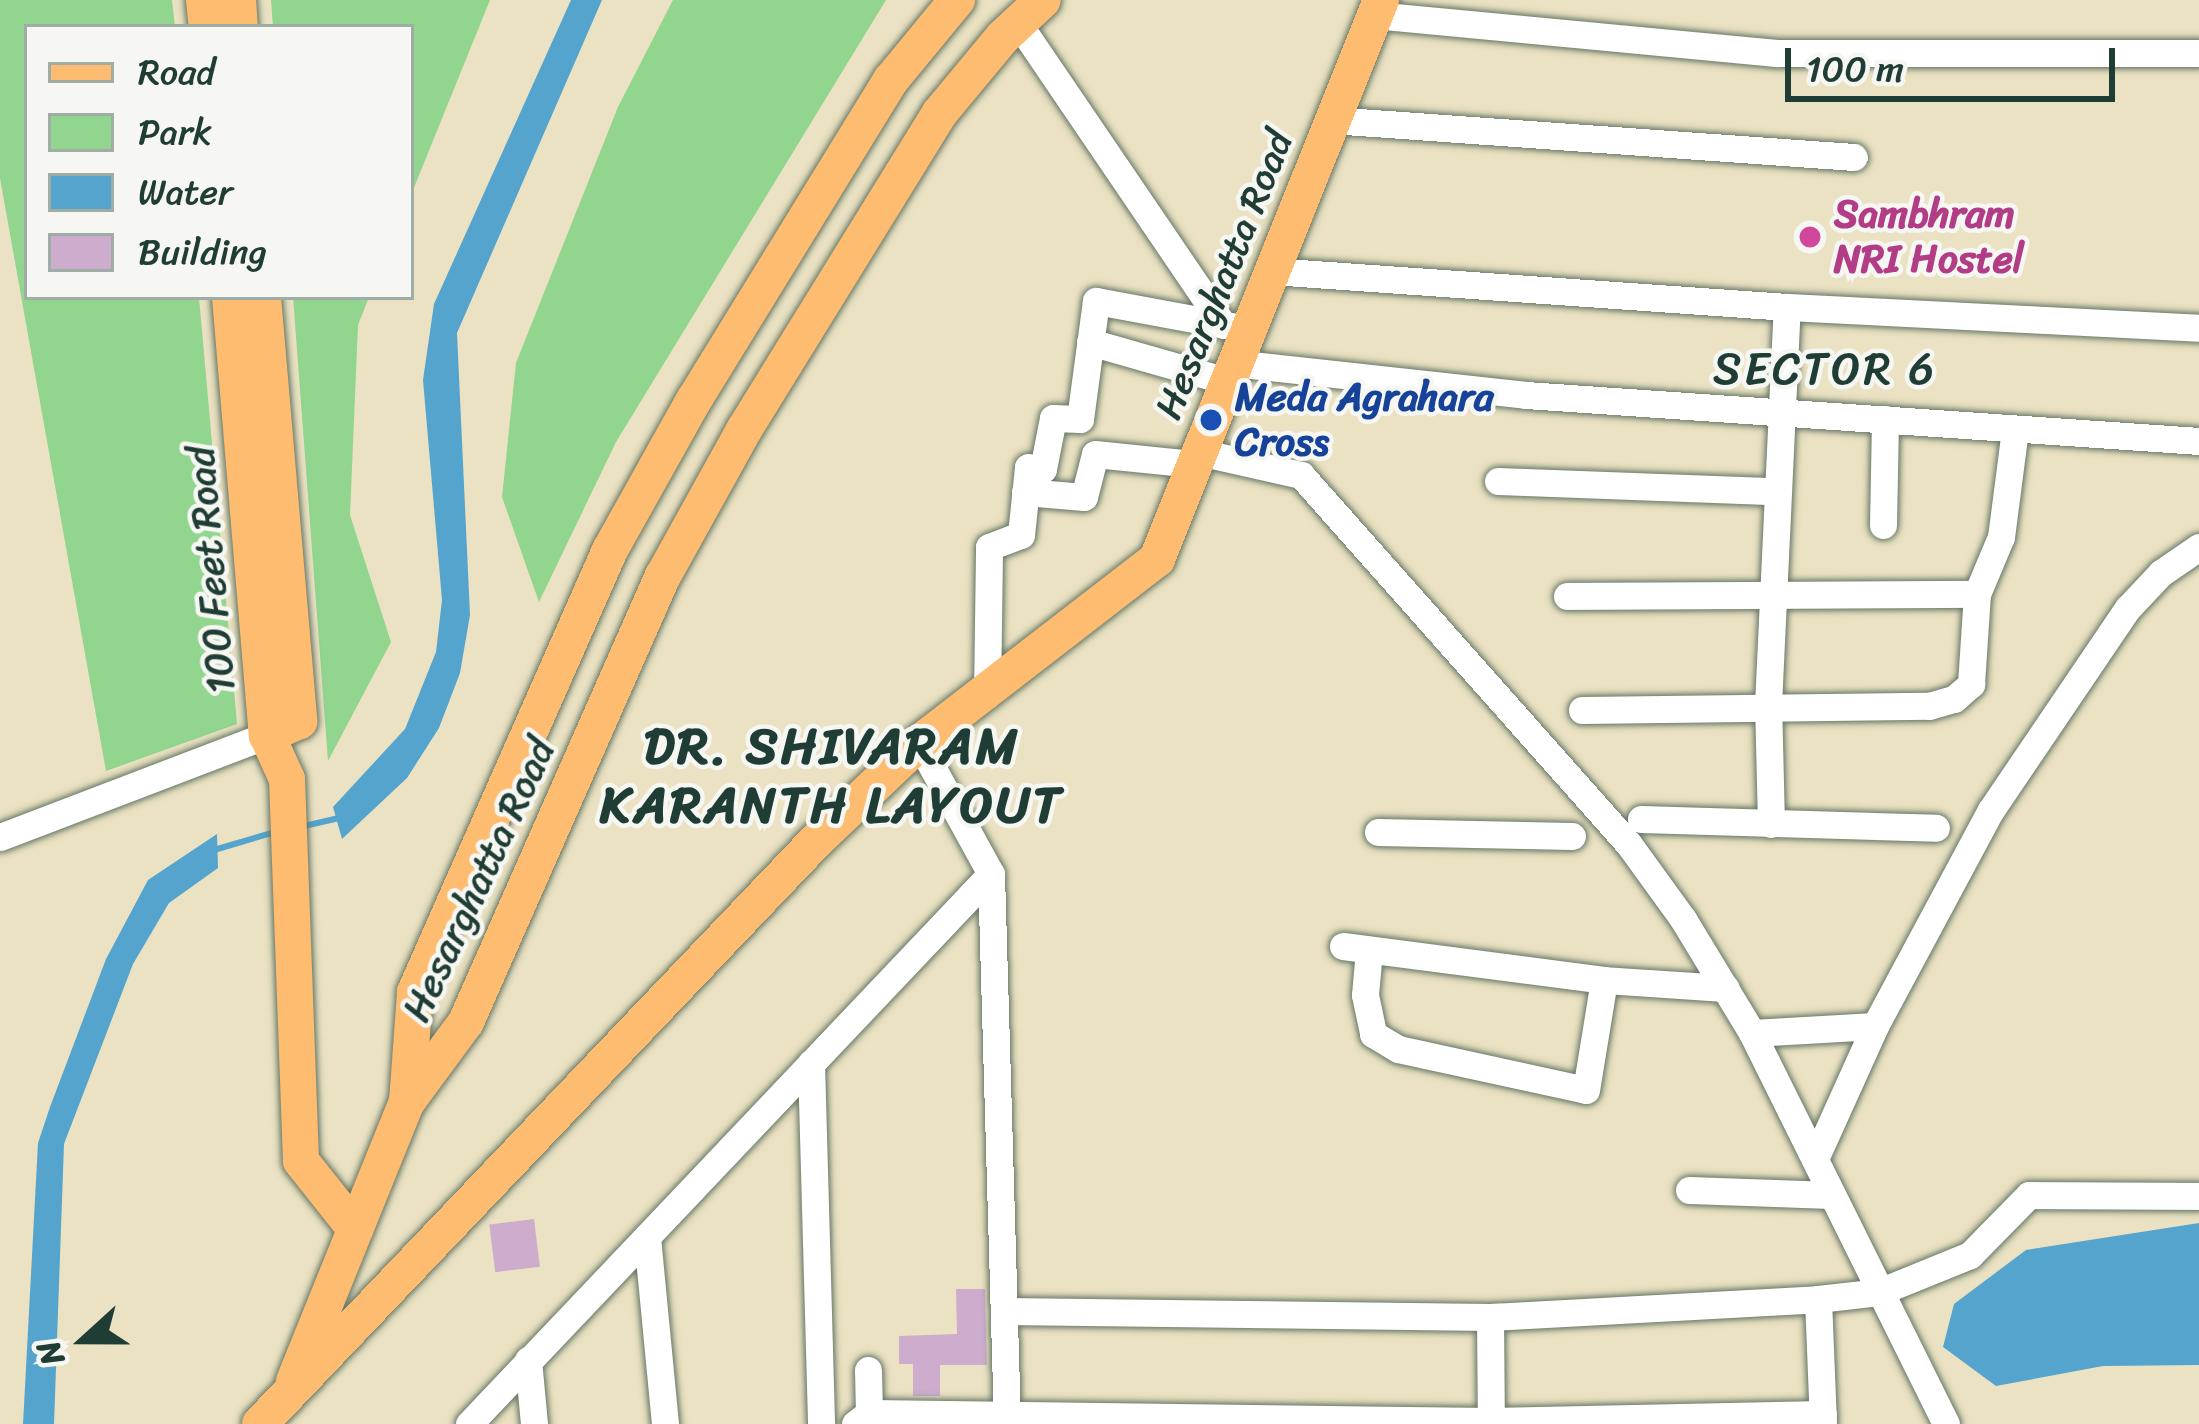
<!DOCTYPE html>
<html>
<head>
<meta charset="utf-8">
<style>
  body { margin:0 }
  #map { position:relative; width:2199px; height:1424px; overflow:hidden; background:#eae2c2; font-family:Sriracha,sans-serif }
  div>[style] { position:absolute }
  .green>* { inset:0; background:#91d58e }
  .water>* { inset:0; background:#54a4ce }
  .stream>* { height:6px; margin:-3px; padding:0 3px; transform-origin:3px; border-radius:3px; background:#54a4ce }
  .building>* { inset:0; background:#cdacce; transform-origin:0 0 }
  .roads { filter:drop-shadow(0 0 3px #676) drop-shadow(0 0 3px #676) }
  .minor>* { height:27px; margin:-13.5px; padding:0 13.5px; transform-origin:13.5px; border-radius:13.5px; background:#fff }
  .major>* { height:36px; margin:-18px; padding:0 18px; transform-origin:18px; border-radius:18px; background:#fdbc70 }
  .dots>* { width:33px; height:33px; translate:-50% -50%; box-sizing:border-box; border:6px solid #f6f6f2; border-radius:50% }
  span { translate:-50% -50%; white-space:nowrap; text-align:center; line-height:1.15; -webkit-text-stroke:9px #f6f6f2; paint-order:stroke }
  .hotel-label { font-size:39px; color:#b23c85; font-weight:700 }
  .left { translate:0 -50%; text-align:left }
  .street-label { font-size:39px; color:#1f3d34 }
  .transit-label { font-size:39px; color:#164399; font-weight:700 }
  .quarter-label { font-size:45px; color:#1f3d34; letter-spacing:3px }
  .district-label { font-size:51px; color:#1f3d34; font-weight:700; letter-spacing:3px }
  .legend { position:absolute; left:24px; top:24px; width:390px; height:276px; box-sizing:border-box; background:#f6f6f2; border:3px solid #a0aca6; margin:0; padding:15px 21px; list-style:none; font-size:36px; color:#1f3d34 }
  .legend li { display:flex; align-items:center; gap:24px; height:60px }
  .legend b { width:60px; border:3px solid #a0aca6 }
  .north { position:absolute; left:24px; top:1280px; width:120px; height:120px; -webkit-text-stroke:9px #f6f6f2; paint-order:stroke; rotate:249deg; font-size:33px; font-weight:700; line-height:48px; text-align:center; color:#1f3d34 }
  .north::after { content:''; display:block; margin:auto; width:42px; height:54px; background:#1f3d34; clip-path:polygon(50% 0,100% 100%,50% 72%,0 100%) }
  .scale { position:absolute; left:1785px; top:48px; width:330px; height:54px; box-sizing:border-box; border:6px solid #1f3d34; border-top:0; padding-left:15px; font-size:36px; line-height:42px; white-space:nowrap; color:#1f3d34; -webkit-text-stroke:9px #f6f6f2; paint-order:stroke }
</style>
</head>
<body>
<div id="map">
  <div class="green">
    <div style="clip-path:polygon(0 0,172px 0,175px 27px,27px 27px,27px 297px,199px 297px,237px 724px,106px 771px,0 178px)"></div>
    <div style="clip-path:polygon(271px 0,490px 0,411px 195px,411px 27px,273px 27px)"></div>
    <div style="clip-path:polygon(673px 0,886px 0,616px 442px,539px 602px,502px 497px,516px 363px,618px 107px)"></div>
    <div style="clip-path:polygon(293px 297px,369px 297px,358px 325px,350px 515px,391px 642px,328px 761px)"></div>
  </div>
  <div class="water">
    <div style="clip-path:polygon(571px 0,602px 0,457px 333px,470px 615px,460px 673px,439px 728px,407px 778px,342px 839px,333px 807px,405px 729px,436px 652px,442px 600px,423px 380px,434px 304px)"></div>
    <div style="clip-path:polygon(217px 834px,218px 868px,169px 903px,133px 964px,64px 1144px,54px 1424px,23px 1424px,38px 1143px,50px 1107px,106px 959px,148px 880px)"></div>
    <div style="clip-path:polygon(2199px 1223px,2199px 1365px,2103px 1366px,1996px 1386px,1943px 1347px,1954px 1304px,2026px 1250px)"></div>
  </div>
  <div class="stream">
    <div style="left:300px;top:827px;width:40px;rotate:-13deg"></div>
    <div style="left:214px;top:850px;width:64px;rotate:-16.4deg"></div>
  </div>
  <div class="building">
    <div style="left:534px;top:1219px;width:48px;height:45px;rotate:83deg"></div>
    <div style="clip-path:polygon(956px 1289px,985px 1289px,987px 1365px,940px 1365px,940px 1396px,913px 1396px,913px 1364px,899px 1364px,899px 1336px,957px 1334px)"></div>
  </div>
  <div class="roads">
    <div class="minor">
      <div style="left:1374px;top:15px;width:404px;rotate:5.4deg"></div>
      <div style="left:1776px;top:53px;width:423px"></div>
      <div style="left:1018px;top:23px;width:365px;rotate:55.8deg"></div>
      <div style="left:1331px;top:120px;width:524px;rotate:4.05deg"></div>
      <div style="left:1271px;top:271px;width:517px;rotate:3.99deg"></div>
      <div style="left:1787px;top:307px;width:413px;rotate:2.9deg"></div>
      <div style="left:1090px;top:342px;width:142px;rotate:15.9deg"></div>
      <div style="left:1236px;top:358px;width:8px;rotate:45deg"></div>
      <div style="left:1242px;top:364px;width:286px;rotate:6.2deg"></div>
      <div style="left:1526px;top:395px;width:675px;rotate:3.91deg"></div>
      <div style="left:1199px;top:452px;width:105px;rotate:12.7deg"></div>
      <div style="left:1301px;top:475px;width:492px;rotate:48.4deg"></div>
      <div style="left:1628px;top:843px;width:94px;rotate:54.1deg"></div>
      <div style="left:1683px;top:919px;width:133px;rotate:58.8deg"></div>
      <div style="left:1752px;top:1033px;width:436px;rotate:63.6deg"></div>
      <div style="left:1498px;top:481px;width:277px;rotate:2.1deg"></div>
      <div style="left:1025px;top:492px;width:59px;rotate:4.8deg"></div>
      <div style="left:1084px;top:497px;width:44px;rotate:-75.7deg"></div>
      <div style="left:1095px;top:454px;width:100px;rotate:5.8deg"></div>
      <div style="left:1883px;top:525px;width:106px;rotate:-88.9deg"></div>
      <div style="left:1567px;top:596px;width:410px;rotate:-0.3deg"></div>
      <div style="left:1977px;top:594px;width:62px;rotate:-67.2deg"></div>
      <div style="left:2001px;top:537px;width:109px;rotate:-82.6deg"></div>
      <div style="left:987px;top:695px;width:148px;rotate:-89.2deg"></div>
      <div style="left:989px;top:547px;width:34px;rotate:-21deg"></div>
      <div style="left:1021px;top:535px;width:68px;rotate:-84.1deg"></div>
      <div style="left:1028px;top:467px;width:15px;rotate:8deg"></div>
      <div style="left:1043px;top:469px;width:52px;rotate:-78.9deg"></div>
      <div style="left:1053px;top:418px;width:27px;rotate:2deg"></div>
      <div style="left:1080px;top:419px;width:119px;rotate:-82.3deg"></div>
      <div style="left:1096px;top:301px;width:154px;rotate:10.5deg"></div>
      <div style="left:1582px;top:710px;width:347px;rotate:-0.7deg"></div>
      <div style="left:1929px;top:706px;width:26px;rotate:-16deg"></div>
      <div style="left:1954px;top:699px;width:23px;rotate:-41deg"></div>
      <div style="left:1971px;top:684px;width:90px;rotate:-86.2deg"></div>
      <div style="left:919px;top:743px;width:149px;rotate:61.2deg"></div>
      <div style="left:991px;top:874px;width:550px;rotate:88.33deg"></div>
      <div style="left:1641px;top:819px;width:295px;rotate:1.7deg"></div>
      <div style="left:1771px;top:824px;width:119px;rotate:-91.4deg"></div>
      <div style="left:1768px;top:705px;width:398px;rotate:-87.3deg"></div>
      <div style="left:1378px;top:832px;width:194px;rotate:1.2deg"></div>
      <div style="left:0;top:837px;width:286px;rotate:-20.9deg"></div>
      <div style="left:1343px;top:946px;width:263px;rotate:7.4deg"></div>
      <div style="left:1369px;top:950px;width:45px;rotate:95.1deg"></div>
      <div style="left:1365px;top:995px;width:40px;rotate:78deg"></div>
      <div style="left:1373px;top:1034px;width:29px;rotate:31deg"></div>
      <div style="left:1398px;top:1049px;width:192px;rotate:12.3deg"></div>
      <div style="left:1586px;top:1090px;width:111px;rotate:-80.7deg"></div>
      <div style="left:1604px;top:980px;width:122px;rotate:3.8deg"></div>
      <div style="left:1752px;top:1033px;width:123px;rotate:-3.3deg"></div>
      <div style="left:811px;top:1063px;width:361px;rotate:88.4deg"></div>
      <div style="left:1815px;top:1159px;width:146px;rotate:-65.7deg"></div>
      <div style="left:1875px;top:1026px;width:245px;rotate:-61.8deg"></div>
      <div style="left:1991px;top:810px;width:244px;rotate:-55.9deg"></div>
      <div style="left:2128px;top:608px;width:48px;rotate:-46.7deg"></div>
      <div style="left:2161px;top:573px;width:46px;rotate:-34.4deg"></div>
      <div style="left:1689px;top:1190px;width:143px;rotate:2deg"></div>
      <div style="left:647px;top:1237px;width:188px;rotate:84.5deg"></div>
      <div style="left:1818px;top:1299px;width:125px;rotate:87.7deg"></div>
      <div style="left:1005px;top:1311px;width:485px;rotate:0.7deg"></div>
      <div style="left:1490px;top:1317px;width:328px;rotate:-3.1deg"></div>
      <div style="left:1818px;top:1299px;width:61px;rotate:-6.5deg"></div>
      <div style="left:1879px;top:1292px;width:98px;rotate:-22.1deg"></div>
      <div style="left:1970px;top:1255px;width:84px;rotate:-45.5deg"></div>
      <div style="left:2029px;top:1195px;width:170px;rotate:0.3deg"></div>
      <div style="left:1490px;top:1317px;width:107px;rotate:89.5deg"></div>
      <div style="left:528px;top:1360px;width:64px;rotate:84.6deg"></div>
      <div style="left:868px;top:1370px;width:43px;rotate:88.7deg"></div>
      <div style="left:469px;top:1424px;width:758px;rotate:-46.5deg"></div>
      <div style="left:855px;top:1424px;width:18px;rotate:-38deg"></div>
      <div style="left:869px;top:1413px;width:622px;rotate:0.74deg"></div>
      <div style="left:1491px;top:1421px;width:332px;rotate:-1.2deg"></div>
    </div>
    <div class="major">
      <div style="left:204px;top:0;width:27px;rotate:84deg"></div>
      <div style="left:238px;top:0;width:27px;rotate:86deg"></div>
      <div style="left:230px;top:297px;width:440px;rotate:85.2deg"></div>
      <div style="left:267px;top:735px;width:48px;rotate:65.6deg"></div>
      <div style="left:287px;top:779px;width:382px;rotate:87.9deg"></div>
      <div style="left:301px;top:1161px;width:87px;rotate:51.5deg"></div>
      <div style="left:263px;top:297px;width:426px;rotate:85.1deg"></div>
      <div style="left:299px;top:721px;width:35px;rotate:156deg"></div>
      <div style="left:407px;top:1102px;width:110px;rotate:-85.8deg"></div>
      <div style="left:415px;top:992px;width:483px;rotate:-66.2deg"></div>
      <div style="left:610px;top:550px;width:172px;rotate:-60.8deg"></div>
      <div style="left:694px;top:400px;width:376px;rotate:-58.4deg"></div>
      <div style="left:891px;top:80px;width:104px;rotate:-50.5deg"></div>
      <div style="left:294px;top:1381px;width:301px;rotate:-68deg"></div>
      <div style="left:407px;top:1102px;width:99px;rotate:-53.6deg"></div>
      <div style="left:466px;top:1022px;width:488px;rotate:-66.2deg"></div>
      <div style="left:663px;top:576px;width:167px;rotate:-61deg"></div>
      <div style="left:744px;top:430px;width:371px;rotate:-58.3deg"></div>
      <div style="left:939px;top:114px;width:100px;rotate:-50.3deg"></div>
      <div style="left:1003px;top:37px;width:54px;rotate:-42.8deg"></div>
      <div style="left:260px;top:1424px;width:806px;rotate:-46.36deg"></div>
      <div style="left:816px;top:841px;width:142px;rotate:-43.6deg"></div>
      <div style="left:919px;top:743px;width:301px;rotate:-37.7deg"></div>
      <div style="left:1157px;top:559px;width:602px;rotate:-68.16deg"></div>
    </div>
  </div>
  <div class="dots">
    <div style="left:1810px;top:237px;background:#d1479c"></div>
    <div style="left:1211px;top:420px;background:#1a4fb4"></div>
  </div>
  <div class="hotel-label">
    <span class="left" style="left:1834px;top:237px">Sambhram<br>NRI Hostel</span>
  </div>
  <div class="street-label">
    <span style="left:1224px;top:275px;rotate:-68deg">Hesarghatta Road</span>
    <span style="left:211px;top:570px;rotate:-95deg">100 Feet Road</span>
    <span style="left:479px;top:880px;rotate:-65deg">Hesarghatta Road</span>
  </div>
  <div class="transit-label">
    <span class="left" style="left:1235px;top:420px">Meda Agrahara<br>Cross</span>
  </div>
  <div class="quarter-label">
    <span style="left:1825px;top:370px">SECTOR 6</span>
  </div>
  <div class="district-label">
    <span style="left:832px;top:776px">DR. SHIVARAM<br>KARANTH LAYOUT</span>
  </div>
  <ul class="legend">
  <li><b style="height:15px;background:#fdbc70"></b>Road</li>
  <li><b style="height:33px;background:#91d58e"></b>Park</li>
  <li><b style="height:33px;background:#54a4ce"></b>Water</li>
  <li><b style="height:33px;background:#cdacce"></b>Building</li>
  </ul>
  <div class="north">N</div>
  <div class="scale">100 m</div>
</div>
</body>
</html>
